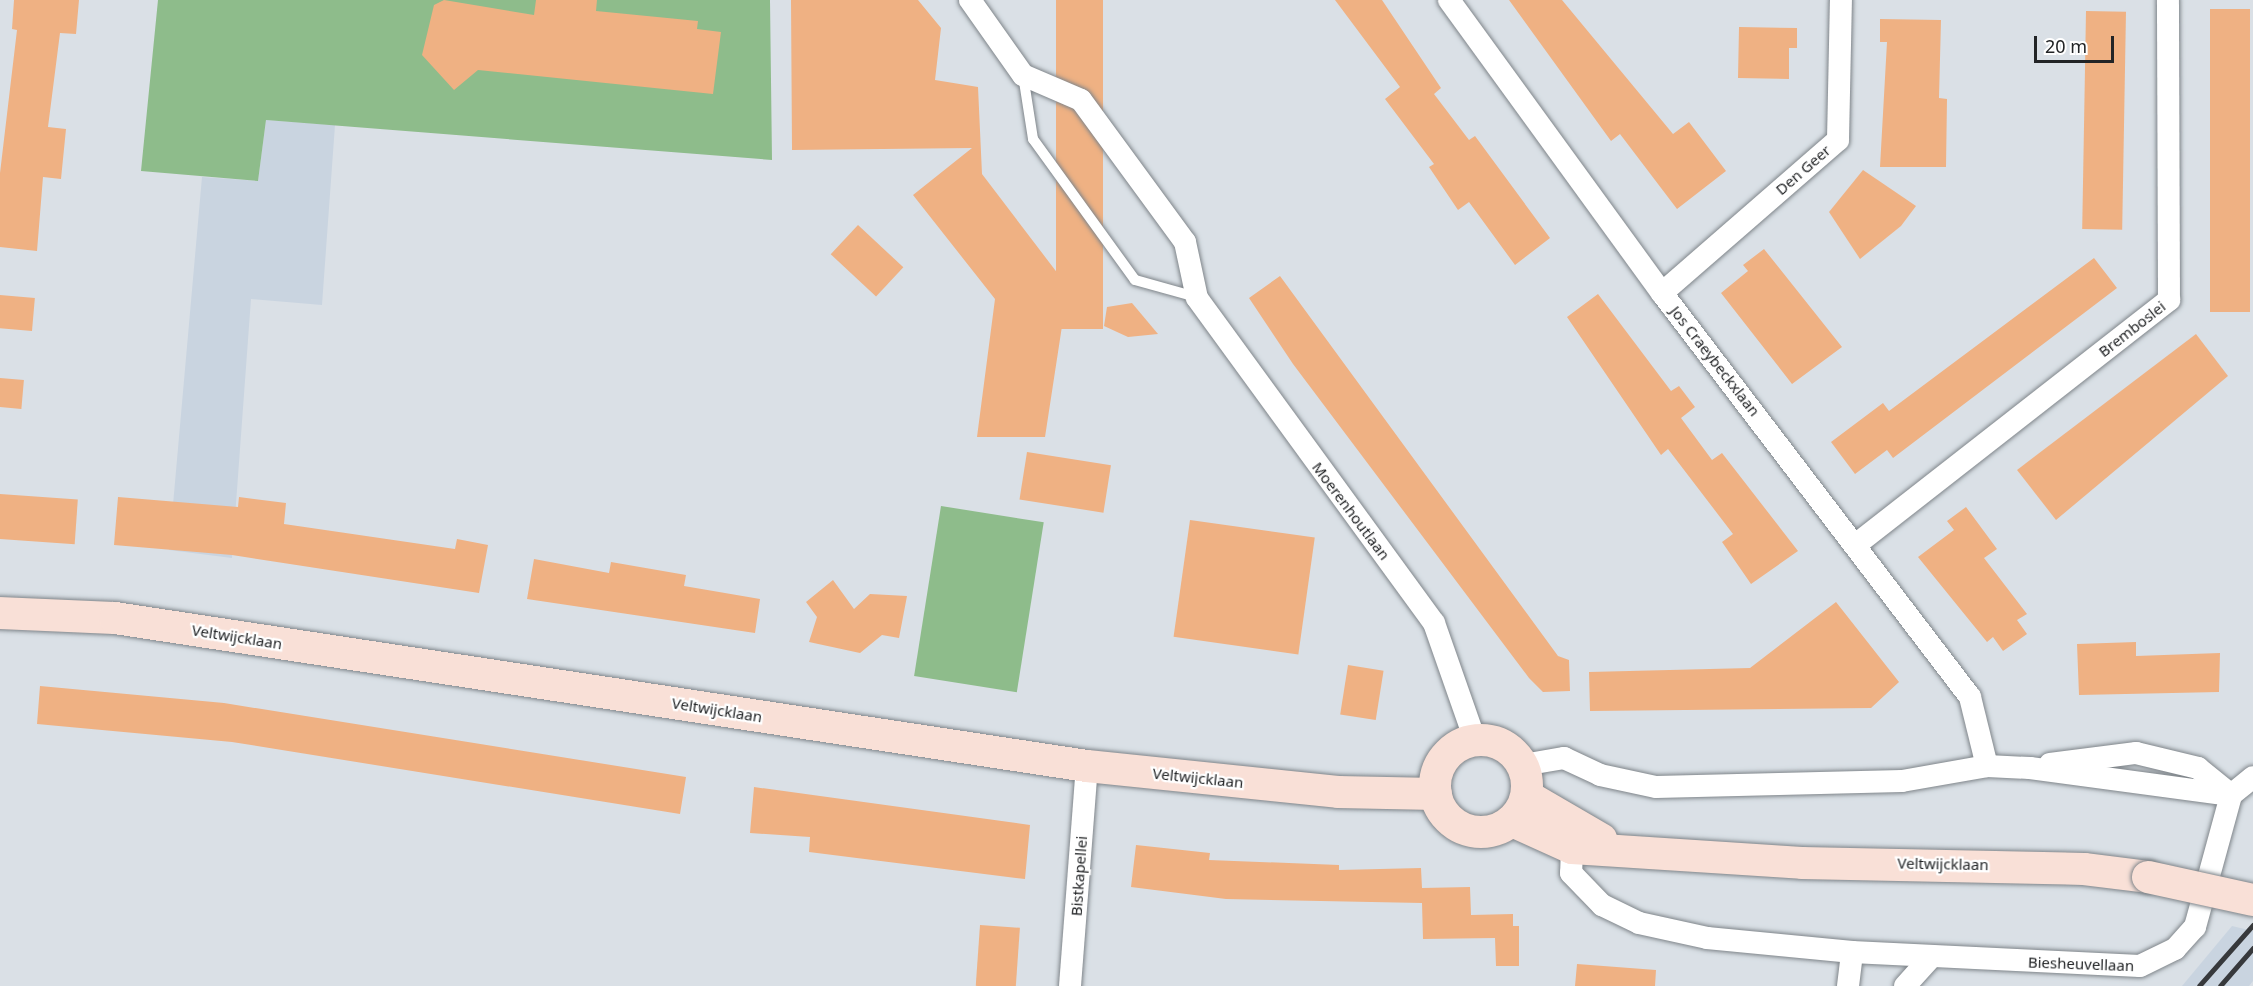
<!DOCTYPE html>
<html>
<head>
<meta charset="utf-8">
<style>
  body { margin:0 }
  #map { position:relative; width:2253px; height:986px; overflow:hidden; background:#dae0e6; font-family:"Noto Sans",sans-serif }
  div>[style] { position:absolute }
  .built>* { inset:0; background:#c9d4e0 }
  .green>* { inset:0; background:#8ebc8b; transform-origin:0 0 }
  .building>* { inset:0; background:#efb183; transform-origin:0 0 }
  .roads { filter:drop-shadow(0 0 2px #7f858a) drop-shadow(0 0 2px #7f858a) }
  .lane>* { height:10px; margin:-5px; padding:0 5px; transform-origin:5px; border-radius:5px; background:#fff }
  .street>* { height:22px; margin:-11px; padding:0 11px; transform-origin:11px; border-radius:11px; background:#fff }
  .secondary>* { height:32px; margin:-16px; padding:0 16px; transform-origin:16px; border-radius:16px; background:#f9e0d7 }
  .secondary>.ring { margin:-16px; padding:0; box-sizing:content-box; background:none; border:32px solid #f9e0d7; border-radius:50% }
  .rail>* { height:4.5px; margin:-2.25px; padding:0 2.25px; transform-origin:2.25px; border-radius:2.25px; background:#37393c }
  .bridges { filter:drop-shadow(0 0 2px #7f858a) drop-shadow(0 0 2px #7f858a) }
  .secondary-bridge>* { height:32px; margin:-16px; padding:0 16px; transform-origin:16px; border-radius:16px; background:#f9e0d7 }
  span { translate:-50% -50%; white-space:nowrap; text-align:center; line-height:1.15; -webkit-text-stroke:4.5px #fff; paint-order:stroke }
  .street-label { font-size:15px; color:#222426 }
  .scale { position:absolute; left:2034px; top:36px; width:80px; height:27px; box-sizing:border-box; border:3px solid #222426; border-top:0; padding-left:8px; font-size:18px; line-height:21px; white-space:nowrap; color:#222426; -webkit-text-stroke:4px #fff; paint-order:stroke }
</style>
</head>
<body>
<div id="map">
  <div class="built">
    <div style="clip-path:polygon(266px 120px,335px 125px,322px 305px,251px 299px,232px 558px,169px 550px,202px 177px,258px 181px)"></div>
    <div style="clip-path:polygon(2232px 926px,2253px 931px,2253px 981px,2249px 986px,2182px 986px)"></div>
  </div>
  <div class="green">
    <div style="clip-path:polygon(158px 0,770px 0,772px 160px,266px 120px,258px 181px,141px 171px)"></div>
    <div style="left:941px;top:506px;width:104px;height:172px;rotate:9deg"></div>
  </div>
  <div class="building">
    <div style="clip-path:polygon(14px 0,79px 0,76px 34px,60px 33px,48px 127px,66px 129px,61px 179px,43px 177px,37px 251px,0 247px,0 173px,17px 30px,12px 29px)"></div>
    <div style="clip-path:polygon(444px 0,534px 15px,536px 0,597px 0,596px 11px,698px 21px,697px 29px,721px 32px,713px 94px,478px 70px,454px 90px,422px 55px,434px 5px)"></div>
    <div style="clip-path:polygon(791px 0,918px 0,941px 28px,935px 80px,978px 87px,982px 174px,1068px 287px,1045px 437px,977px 437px,995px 299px,913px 195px,972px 148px,792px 150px)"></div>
    <div style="left:1056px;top:0;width:47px;height:329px"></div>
    <div style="clip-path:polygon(1335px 0,1382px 0,1441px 88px,1434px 94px,1469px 140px,1475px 136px,1550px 238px,1515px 265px,1469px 202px,1458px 210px,1429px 167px,1434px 164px,1385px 99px,1400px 87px)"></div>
    <div style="clip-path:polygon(1509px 0,1562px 0,1673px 134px,1689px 122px,1726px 171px,1677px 209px,1620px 134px,1611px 141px)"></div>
    <div style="left:2210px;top:9px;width:40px;height:303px"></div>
    <div style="left:2086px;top:11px;width:40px;height:218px;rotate:1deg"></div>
    <div style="clip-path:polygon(1880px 19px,1941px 20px,1939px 98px,1947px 99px,1946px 167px,1880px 167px,1887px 42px,1880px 42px)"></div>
    <div style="clip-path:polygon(1739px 27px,1797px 28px,1797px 48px,1789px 48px,1789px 79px,1738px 78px)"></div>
    <div style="clip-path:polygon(1863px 170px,1916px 206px,1901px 226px,1860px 259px,1829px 212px)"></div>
    <div style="left:858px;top:225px;width:62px;height:40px;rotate:43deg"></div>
    <div style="clip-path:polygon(1764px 249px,1842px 347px,1792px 384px,1721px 293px,1748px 271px,1743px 265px)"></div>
    <div style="clip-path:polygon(2094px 258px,2117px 288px,1893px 458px,1887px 450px,1855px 474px,1831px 442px,1883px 403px,1889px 411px)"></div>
    <div style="clip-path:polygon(1280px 276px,1558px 656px,1569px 660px,1570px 691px,1543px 692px,1529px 678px,1293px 364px,1249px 298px)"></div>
    <div style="clip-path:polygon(1598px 294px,1671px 391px,1679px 386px,1695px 407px,1681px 418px,1712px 460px,1722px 453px,1798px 551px,1751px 584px,1722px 542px,1733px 534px,1668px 449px,1661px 455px,1567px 317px)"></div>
    <div style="left:0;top:295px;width:35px;height:33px;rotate:5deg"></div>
    <div style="clip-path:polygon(1132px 303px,1158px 334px,1128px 337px,1104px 326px,1107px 307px)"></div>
    <div style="clip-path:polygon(2196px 334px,2228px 376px,2056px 520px,2017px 470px)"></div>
    <div style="left:0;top:378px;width:24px;height:29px;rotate:5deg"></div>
    <div style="left:1027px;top:452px;width:85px;height:48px;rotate:9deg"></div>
    <div style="left:0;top:494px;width:78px;height:45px;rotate:4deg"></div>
    <div style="clip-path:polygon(118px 497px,238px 507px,239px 497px,286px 503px,284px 524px,455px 549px,457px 539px,488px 545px,479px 593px,232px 555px,114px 545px)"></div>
    <div style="clip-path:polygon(1966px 507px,1997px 549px,1984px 558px,2027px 614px,2017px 620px,2027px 634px,2003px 651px,1993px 637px,1987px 642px,1918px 557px,1954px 530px,1947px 521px)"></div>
    <div style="left:1190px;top:520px;width:126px;height:118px;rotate:8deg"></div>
    <div style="clip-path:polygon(534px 559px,609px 573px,611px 562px,686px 575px,684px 586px,760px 599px,755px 633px,527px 599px)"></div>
    <div style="clip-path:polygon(833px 580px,854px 609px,870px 594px,907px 596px,899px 638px,882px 635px,860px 653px,809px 642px,817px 617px,806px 602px)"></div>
    <div style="clip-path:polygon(1836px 602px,1899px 682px,1871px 708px,1590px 711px,1589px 672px,1750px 668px)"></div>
    <div style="clip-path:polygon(2136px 642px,2136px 656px,2220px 653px,2219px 692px,2079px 695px,2077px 644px)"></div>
    <div style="left:1348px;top:665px;width:36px;height:50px;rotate:9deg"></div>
    <div style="clip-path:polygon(40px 686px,224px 703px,686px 777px,680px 814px,232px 742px,37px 724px)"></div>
    <div style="clip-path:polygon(754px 787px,1030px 825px,1025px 879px,809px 852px,810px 837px,750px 833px)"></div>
    <div style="clip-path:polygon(1136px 845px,1210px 853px,1209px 860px,1339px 865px,1339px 870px,1421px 868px,1422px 888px,1470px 887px,1471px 915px,1513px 914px,1513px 926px,1519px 926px,1519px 966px,1496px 966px,1495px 938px,1423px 939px,1422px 903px,1226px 899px,1131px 887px)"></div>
    <div style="left:980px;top:925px;width:40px;height:61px;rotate:4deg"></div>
    <div style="clip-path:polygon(1577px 964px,1656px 970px,1655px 986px,1575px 986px)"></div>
  </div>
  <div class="roads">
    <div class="lane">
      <div style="left:1023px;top:75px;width:65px;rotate:81.1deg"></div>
      <div style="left:1033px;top:139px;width:174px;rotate:54.1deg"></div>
      <div style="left:1135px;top:280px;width:63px;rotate:15.6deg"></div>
    </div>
    <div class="street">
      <div style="left:970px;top:0;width:92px;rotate:54.8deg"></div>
      <div style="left:1023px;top:75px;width:63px;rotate:23.3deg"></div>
      <div style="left:1081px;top:100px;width:176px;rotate:53.8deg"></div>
      <div style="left:1185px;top:242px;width:57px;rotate:77.9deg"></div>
      <div style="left:1197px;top:298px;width:402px;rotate:53.9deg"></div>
      <div style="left:1434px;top:623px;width:124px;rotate:70.7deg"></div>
      <div style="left:1449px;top:0;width:362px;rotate:54deg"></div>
      <div style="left:1662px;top:293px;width:508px;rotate:52.68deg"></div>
      <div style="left:1970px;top:697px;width:71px;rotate:76.2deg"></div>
      <div style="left:1662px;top:293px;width:233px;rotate:-41deg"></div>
      <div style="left:1838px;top:140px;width:140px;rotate:-88.8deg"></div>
      <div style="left:1858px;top:543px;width:395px;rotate:-38deg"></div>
      <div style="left:2169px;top:300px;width:300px;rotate:-90.2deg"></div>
      <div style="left:2050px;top:764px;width:87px;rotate:-7.3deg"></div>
      <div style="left:2136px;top:753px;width:64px;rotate:13.6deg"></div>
      <div style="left:2198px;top:768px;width:41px;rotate:39.1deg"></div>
      <div style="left:1523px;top:765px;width:42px;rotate:-9.7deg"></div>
      <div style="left:1564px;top:758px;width:40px;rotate:25deg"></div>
      <div style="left:1600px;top:775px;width:57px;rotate:12.1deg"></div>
      <div style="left:1656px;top:787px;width:246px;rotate:-1.4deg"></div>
      <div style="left:1902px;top:781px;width:86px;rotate:-10deg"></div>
      <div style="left:1987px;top:766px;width:43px;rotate:2.7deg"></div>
      <div style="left:2030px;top:768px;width:203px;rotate:7.7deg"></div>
      <div style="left:2231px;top:795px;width:28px;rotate:-39deg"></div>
      <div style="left:1572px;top:848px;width:25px;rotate:92deg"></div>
      <div style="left:1571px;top:873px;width:45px;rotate:45.9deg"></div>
      <div style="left:1602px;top:905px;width:41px;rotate:25.9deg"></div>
      <div style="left:1639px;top:923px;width:70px;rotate:12.4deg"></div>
      <div style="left:1707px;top:938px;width:146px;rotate:5.5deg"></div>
      <div style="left:1852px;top:952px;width:288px;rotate:2.8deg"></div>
      <div style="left:2140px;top:966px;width:39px;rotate:-26deg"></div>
      <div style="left:2175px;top:949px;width:30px;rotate:-48deg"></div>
      <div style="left:2195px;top:927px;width:137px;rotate:-74.7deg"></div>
      <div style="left:1070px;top:986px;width:221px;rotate:-85.6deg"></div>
      <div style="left:1848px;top:986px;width:34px;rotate:-83deg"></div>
      <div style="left:1905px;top:986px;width:40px;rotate:-48deg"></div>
    </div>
    <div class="secondary">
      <div style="left:0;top:613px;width:115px;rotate:2.5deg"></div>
      <div style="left:115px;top:618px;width:983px;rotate:8.66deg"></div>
      <div style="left:1087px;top:766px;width:252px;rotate:5.9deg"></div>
      <div style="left:1338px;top:792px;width:98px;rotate:1.2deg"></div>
      <div class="ring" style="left:1435px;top:740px;width:60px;height:60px"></div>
      <div style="left:1527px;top:796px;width:86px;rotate:30.2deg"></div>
      <div style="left:1512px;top:821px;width:66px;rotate:24.2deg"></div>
      <div style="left:1572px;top:848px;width:230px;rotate:3.7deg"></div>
      <div style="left:1802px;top:863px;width:282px;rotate:1.2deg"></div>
      <div style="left:2084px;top:869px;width:64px;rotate:7.1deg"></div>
    </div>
  </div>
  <div class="rail">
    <div style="left:2199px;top:986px;width:81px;rotate:-48.5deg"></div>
    <div style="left:2220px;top:986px;width:50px;rotate:-49deg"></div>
  </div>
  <div class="bridges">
    <div class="secondary-bridge">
      <div style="left:2148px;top:877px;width:107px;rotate:12.4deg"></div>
    </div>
  </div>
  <div class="street-label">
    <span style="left:1803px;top:170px;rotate:-41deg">Den Geer</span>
    <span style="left:2132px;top:329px;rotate:-38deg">Bremboslei</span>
    <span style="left:1715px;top:361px;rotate:52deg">Jos Craeybeckxlaan</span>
    <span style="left:1351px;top:511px;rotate:53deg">Moerenhoutlaan</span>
    <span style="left:237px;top:637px;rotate:9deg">Veltwijcklaan</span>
    <span style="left:717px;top:710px;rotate:9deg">Veltwijcklaan</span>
    <span style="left:1198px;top:778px;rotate:6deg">Veltwijcklaan</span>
    <span style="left:1943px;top:864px;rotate:1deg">Veltwijcklaan</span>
    <span style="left:1079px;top:876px;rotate:-86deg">Bistkapellei</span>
    <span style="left:2081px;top:964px;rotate:2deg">Biesheuvellaan</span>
  </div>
  <div class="scale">20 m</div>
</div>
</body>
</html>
